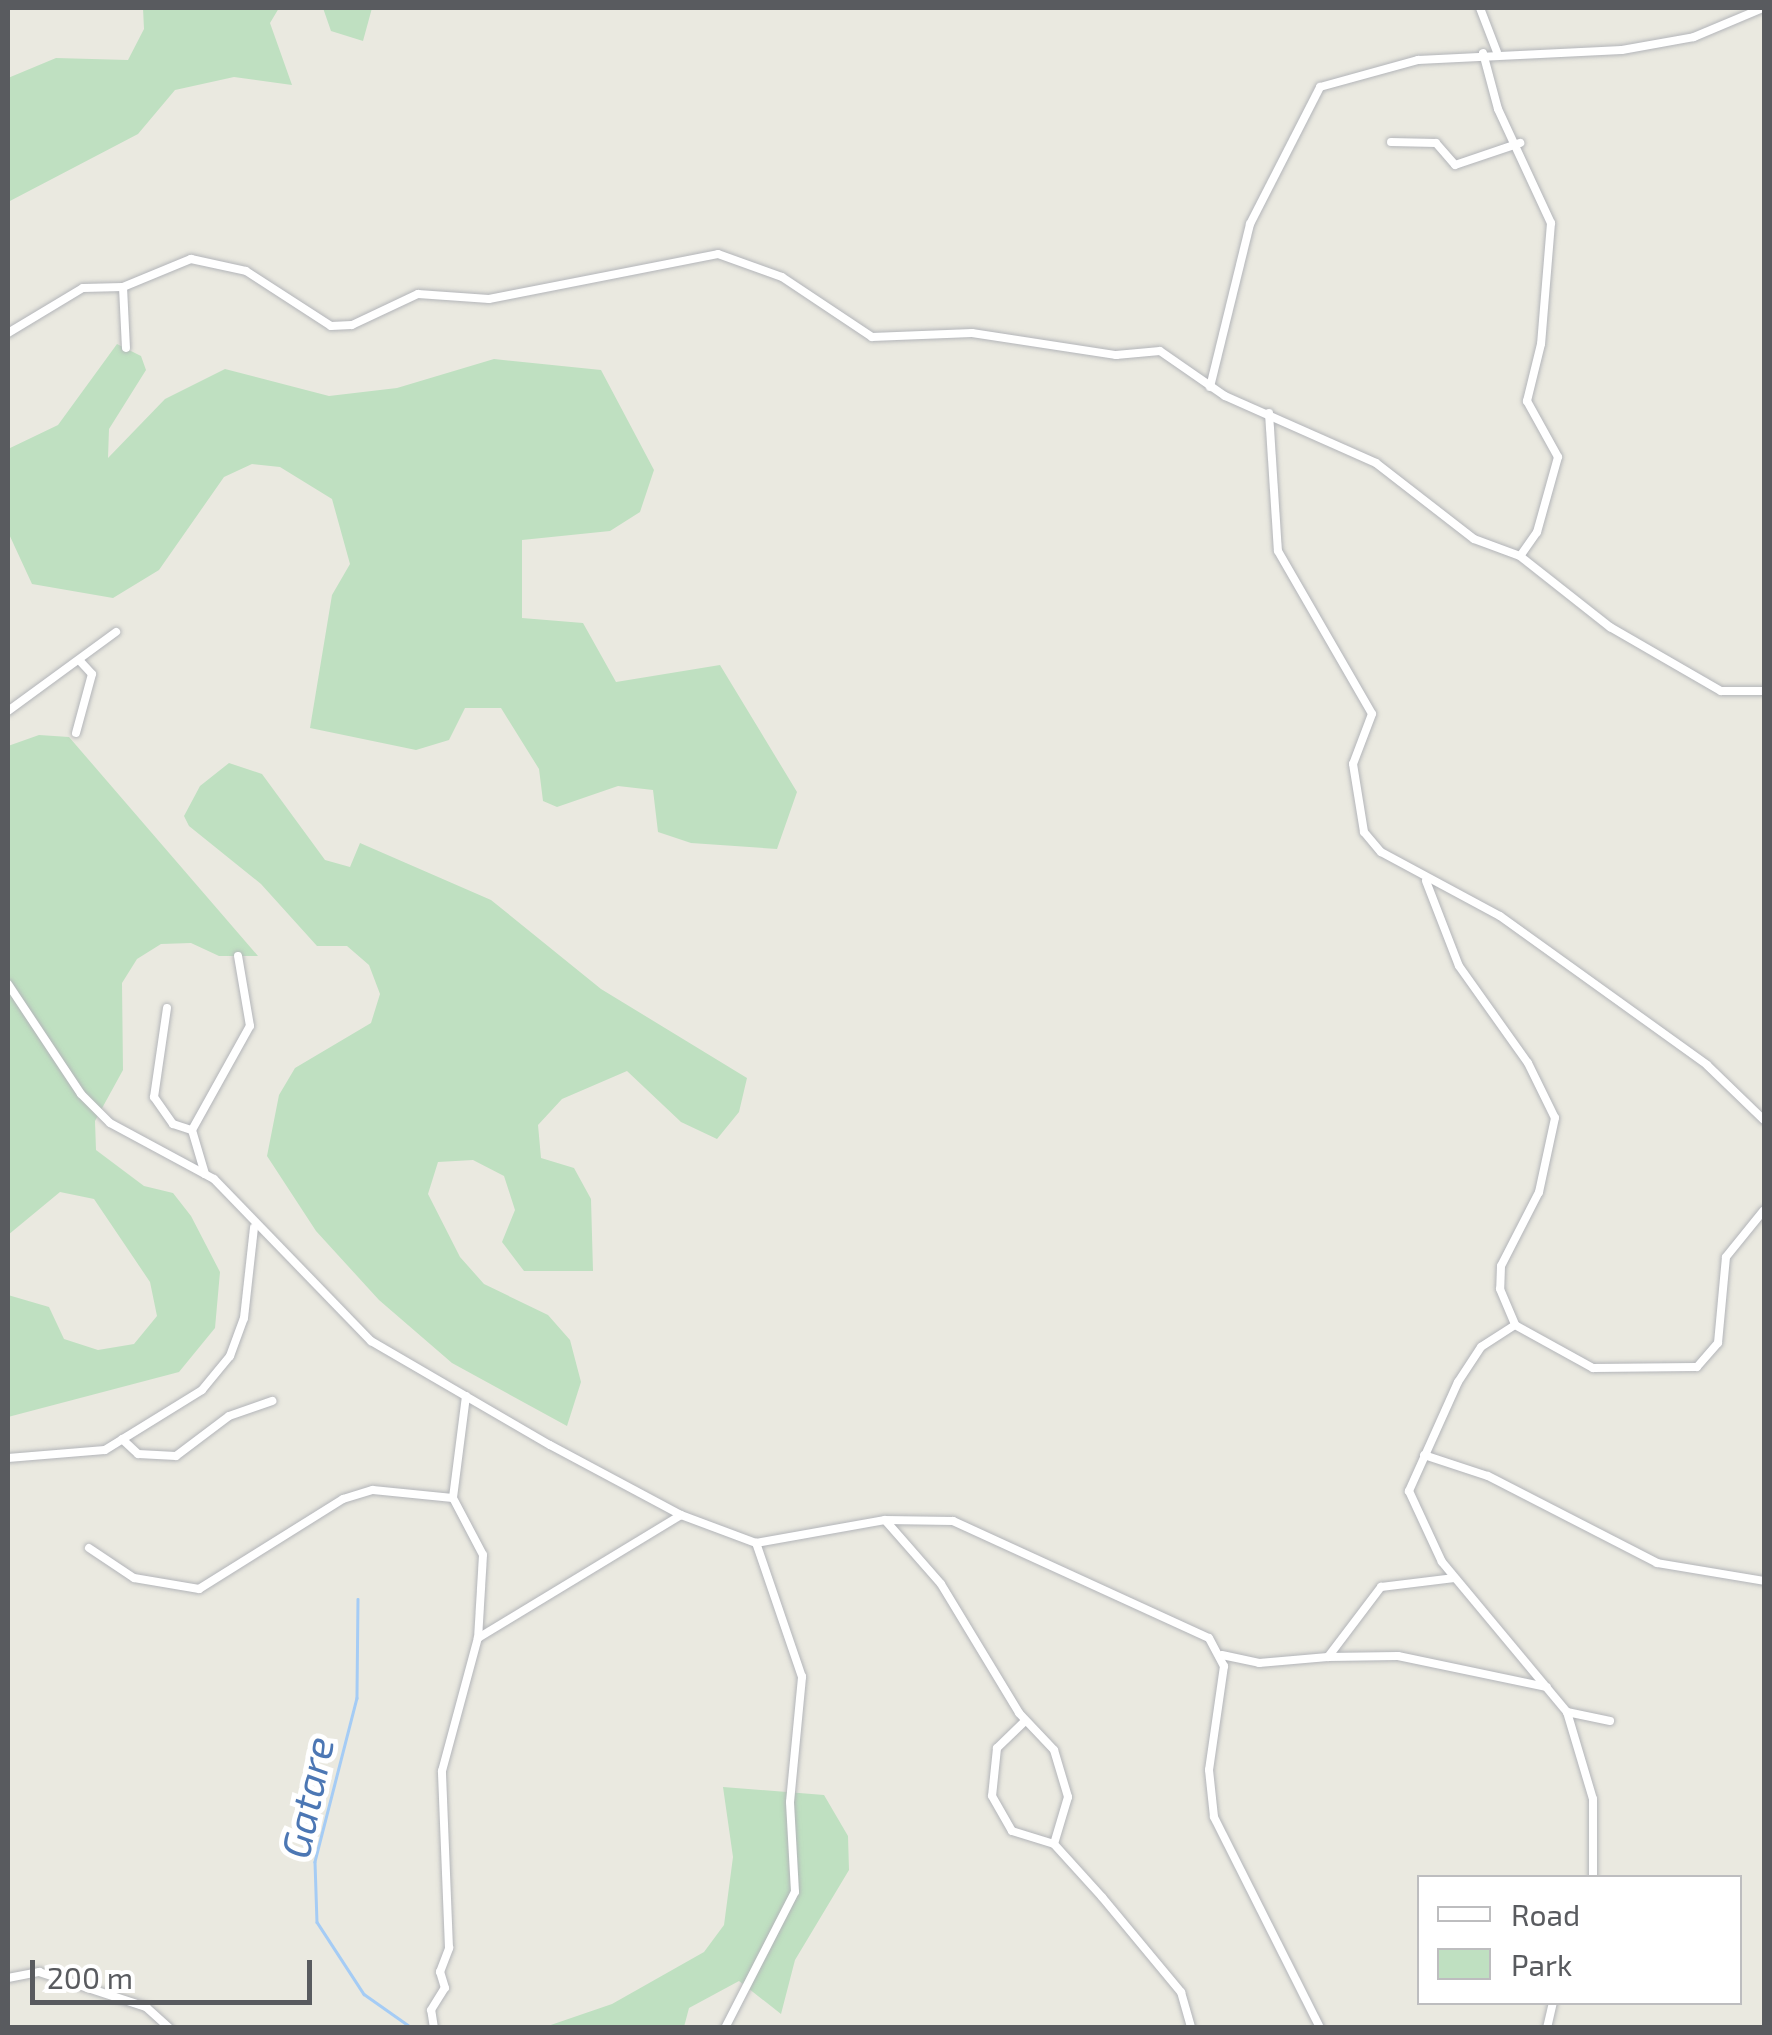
<!DOCTYPE html>
<html>
<head>
<meta charset="utf-8">
<style>
  body { margin:0 }
  #map { position:relative; width:1772px; height:2035px; overflow:hidden; background:#eae9e0; font-family:"Exo 2",sans-serif }
  div>[style] { position:absolute }
  .green>* { inset:0; background:#bfe0c1 }
  .stream>* { height:2.5px; margin:-1.25px; padding:0 1.25px; transform-origin:1.25px; border-radius:1.25px; background:#a5ccf5 }
  .roads { filter:drop-shadow(0 0 2px #b3b5b9) drop-shadow(0 0 2px #b3b5b9) }
  .street>* { height:8px; margin:-4px; padding:0 4px; transform-origin:4px; border-radius:4px; background:#fff }
  span { translate:-50% -50%; white-space:nowrap; text-align:center; line-height:1.15; -webkit-text-stroke:10px #fff; paint-order:stroke }
  .water-label { font-size:40px; color:#4c77b4; font-style:italic }
  .frame { position:absolute; inset:0; border:10px solid #595b5f; pointer-events:none }
  .legend { position:absolute; left:1417px; top:1875px; width:325px; height:130px; box-sizing:border-box; background:#fff; border:2px solid #bdbdbf; margin:0; padding:12px 18px; list-style:none; font-size:30px; color:#595b5f }
  .legend li { display:flex; align-items:center; gap:20px; height:50px }
  .legend b { width:50px; border:2px solid #bdbdbf }
  .scale { position:absolute; left:30px; top:1960px; width:282px; height:45px; box-sizing:border-box; border:5px solid #595b5f; border-top:0; padding-left:12px; font-size:30px; line-height:35px; white-space:nowrap; color:#595b5f; -webkit-text-stroke:8px #fff; paint-order:stroke }
</style>
</head>
<body>
<div id="map">
  <div class="green">
    <div style="clip-path:polygon(143px 8px,279px 8px,270px 23px,292px 85px,234px 77px,175px 90px,138px 134px,8px 202px,8px 78px,56px 58px,128px 60px,144px 29px)"></div>
    <div style="clip-path:polygon(323px 8px,372px 8px,363px 41px,331px 31px)"></div>
    <div style="clip-path:polygon(117px 344px,141px 356px,146px 370px,109px 429px,108px 458px,165px 399px,225px 369px,329px 396px,397px 388px,494px 359px,601px 370px,654px 470px,640px 512px,610px 531px,522px 540px,522px 618px,583px 623px,616px 682px,720px 665px,797px 792px,777px 849px,691px 843px,658px 832px,653px 790px,618px 786px,557px 807px,543px 801px,539px 769px,501px 708px,465px 708px,449px 740px,416px 750px,310px 728px,332px 595px,350px 564px,332px 499px,280px 467px,252px 464px,224px 477px,159px 570px,113px 598px,32px 584px,8px 532px,8px 449px,58px 425px)"></div>
    <div style="clip-path:polygon(39px 735px,69px 737px,258px 956px,219px 956px,191px 943px,161px 944px,137px 959px,122px 983px,123px 1070px,95px 1121px,96px 1150px,144px 1186px,173px 1193px,191px 1216px,220px 1272px,215px 1328px,179px 1372px,8px 1417px,8px 1295px,49px 1307px,64px 1339px,98px 1350px,134px 1344px,157px 1316px,150px 1282px,94px 1199px,60px 1192px,8px 1235px,8px 746px)"></div>
    <div style="clip-path:polygon(229px 763px,262px 774px,325px 860px,350px 867px,360px 843px,491px 900px,601px 989px,747px 1078px,739px 1112px,717px 1139px,681px 1122px,627px 1071px,562px 1099px,538px 1125px,541px 1158px,574px 1168px,591px 1199px,593px 1271px,524px 1271px,502px 1242px,515px 1210px,504px 1176px,473px 1160px,438px 1162px,428px 1194px,460px 1257px,484px 1284px,548px 1315px,570px 1340px,581px 1382px,567px 1426px,452px 1363px,379px 1300px,316px 1231px,267px 1156px,279px 1095px,295px 1068px,371px 1023px,380px 994px,369px 965px,347px 946px,317px 946px,261px 884px,189px 826px,184px 816px,200px 786px)"></div>
    <div style="clip-path:polygon(723px 1787px,824px 1795px,848px 1836px,849px 1870px,795px 1960px,781px 2014px,739px 1981px,689px 2008px,684px 2027px,542px 2028px,612px 2004px,704px 1952px,724px 1925px,733px 1857px)"></div>
  </div>
  <div class="stream">
    <div style="left:358px;top:1599px;width:99px;rotate:90.6deg"></div>
    <div style="left:357px;top:1698px;width:169px;rotate:104.4deg"></div>
    <div style="left:315px;top:1862px;width:60px;rotate:88.1deg"></div>
    <div style="left:317px;top:1922px;width:86px;rotate:56.9deg"></div>
    <div style="left:364px;top:1994px;width:59px;rotate:35.3deg"></div>
  </div>
  <div class="roads">
    <div class="street">
      <div style="left:1480px;top:8px;width:47px;rotate:68.9deg"></div>
      <div style="left:1483px;top:53px;width:58px;rotate:75deg"></div>
      <div style="left:1498px;top:109px;width:126px;rotate:65.1deg"></div>
      <div style="left:1551px;top:223px;width:121px;rotate:94.7deg"></div>
      <div style="left:1541px;top:344px;width:59px;rotate:103.8deg"></div>
      <div style="left:1527px;top:401px;width:64px;rotate:61deg"></div>
      <div style="left:1558px;top:457px;width:78px;rotate:105.6deg"></div>
      <div style="left:1537px;top:532px;width:29px;rotate:125deg"></div>
      <div style="left:1391px;top:142px;width:45px;rotate:1.3deg"></div>
      <div style="left:1436px;top:143px;width:29px;rotate:49deg"></div>
      <div style="left:1455px;top:165px;width:69px;rotate:-18.7deg"></div>
      <div style="left:123px;top:287px;width:61px;rotate:87.2deg"></div>
      <div style="left:8px;top:333px;width:87px;rotate:-31deg"></div>
      <div style="left:83px;top:288px;width:40px;rotate:-1.4deg"></div>
      <div style="left:123px;top:287px;width:74px;rotate:-22.4deg"></div>
      <div style="left:191px;top:259px;width:56px;rotate:12.3deg"></div>
      <div style="left:246px;top:271px;width:101px;rotate:32.9deg"></div>
      <div style="left:331px;top:326px;width:21px;rotate:-3deg"></div>
      <div style="left:352px;top:325px;width:73px;rotate:-25.2deg"></div>
      <div style="left:418px;top:294px;width:71px;rotate:4deg"></div>
      <div style="left:489px;top:299px;width:233px;rotate:-11.1deg"></div>
      <div style="left:718px;top:254px;width:68px;rotate:19.8deg"></div>
      <div style="left:782px;top:277px;width:108px;rotate:33.7deg"></div>
      <div style="left:872px;top:337px;width:100px;rotate:-2.3deg"></div>
      <div style="left:972px;top:333px;width:146px;rotate:8.7deg"></div>
      <div style="left:1116px;top:355px;width:44px;rotate:-5.2deg"></div>
      <div style="left:1160px;top:351px;width:79px;rotate:34.7deg"></div>
      <div style="left:1225px;top:396px;width:165px;rotate:23.9deg"></div>
      <div style="left:1376px;top:463px;width:124px;rotate:37.8deg"></div>
      <div style="left:1474px;top:539px;width:49px;rotate:20.3deg"></div>
      <div style="left:1520px;top:556px;width:115px;rotate:38.3deg"></div>
      <div style="left:1610px;top:627px;width:128px;rotate:30deg"></div>
      <div style="left:1721px;top:691px;width:43px"></div>
      <div style="left:1210px;top:387px;width:168px;rotate:-76.2deg"></div>
      <div style="left:1250px;top:224px;width:154px;rotate:-62.9deg"></div>
      <div style="left:1320px;top:87px;width:102px;rotate:-15.4deg"></div>
      <div style="left:1418px;top:60px;width:204px;rotate:-2.8deg"></div>
      <div style="left:1622px;top:50px;width:73px;rotate:-10.2deg"></div>
      <div style="left:1694px;top:37px;width:75px;rotate:-22.8deg"></div>
      <div style="left:1269px;top:413px;width:138px;rotate:86.3deg"></div>
      <div style="left:1278px;top:551px;width:188px;rotate:60deg"></div>
      <div style="left:1372px;top:714px;width:53px;rotate:110.8deg"></div>
      <div style="left:1353px;top:764px;width:69px;rotate:80.8deg"></div>
      <div style="left:1364px;top:832px;width:26px;rotate:50deg"></div>
      <div style="left:1381px;top:852px;width:135px;rotate:28.3deg"></div>
      <div style="left:1500px;top:916px;width:255px;rotate:35.7deg"></div>
      <div style="left:1707px;top:1065px;width:79px;rotate:44deg"></div>
      <div style="left:8px;top:711px;width:134px;rotate:-36.2deg"></div>
      <div style="left:76px;top:733px;width:61px;rotate:-74.8deg"></div>
      <div style="left:92px;top:674px;width:18px;rotate:-133deg"></div>
      <div style="left:1426px;top:881px;width:91px;rotate:68.8deg"></div>
      <div style="left:1459px;top:966px;width:119px;rotate:54.6deg"></div>
      <div style="left:1528px;top:1063px;width:61px;rotate:63.9deg"></div>
      <div style="left:1555px;top:1118px;width:76px;rotate:102.2deg"></div>
      <div style="left:1539px;top:1192px;width:83px;rotate:117.2deg"></div>
      <div style="left:1501px;top:1266px;width:23px;rotate:92deg"></div>
      <div style="left:1500px;top:1289px;width:39px;rotate:67deg"></div>
      <div style="left:1515px;top:1325px;width:89px;rotate:28.9deg"></div>
      <div style="left:1593px;top:1368px;width:104px;rotate:-0.6deg"></div>
      <div style="left:1697px;top:1367px;width:32px;rotate:-49deg"></div>
      <div style="left:1718px;top:1343px;width:86px;rotate:-84.7deg"></div>
      <div style="left:1726px;top:1257px;width:60px;rotate:-51deg"></div>
      <div style="left:8px;top:984px;width:132px;rotate:56.4deg"></div>
      <div style="left:81px;top:1094px;width:41px;rotate:45deg"></div>
      <div style="left:110px;top:1123px;width:118px;rotate:28.3deg"></div>
      <div style="left:214px;top:1179px;width:226px;rotate:45.9deg"></div>
      <div style="left:371px;top:1341px;width:207px;rotate:30.2deg"></div>
      <div style="left:550px;top:1445px;width:149px;rotate:28.1deg"></div>
      <div style="left:681px;top:1515px;width:80px;rotate:20.5deg"></div>
      <div style="left:756px;top:1543px;width:131px;rotate:-10.1deg"></div>
      <div style="left:885px;top:1520px;width:68px;rotate:0.8deg"></div>
      <div style="left:953px;top:1521px;width:281px;rotate:24.6deg"></div>
      <div style="left:1209px;top:1638px;width:32px;rotate:62deg"></div>
      <div style="left:1224px;top:1666px;width:105px;rotate:98.2deg"></div>
      <div style="left:1209px;top:1770px;width:47px;rotate:83.9deg"></div>
      <div style="left:1214px;top:1817px;width:236px;rotate:63.3deg"></div>
      <div style="left:167px;top:1008px;width:90px;rotate:98.3deg"></div>
      <div style="left:154px;top:1097px;width:33px;rotate:55deg"></div>
      <div style="left:173px;top:1124px;width:20px;rotate:18deg"></div>
      <div style="left:205px;top:1174px;width:46px;rotate:-106.5deg"></div>
      <div style="left:192px;top:1130px;width:119px;rotate:-60.9deg"></div>
      <div style="left:250px;top:1026px;width:71px;rotate:-99.7deg"></div>
      <div style="left:1515px;top:1325px;width:40px;rotate:147.1deg"></div>
      <div style="left:1481px;top:1347px;width:42px;rotate:123.3deg"></div>
      <div style="left:1458px;top:1382px;width:120px;rotate:114.2deg"></div>
      <div style="left:1409px;top:1491px;width:78px;rotate:65.1deg"></div>
      <div style="left:1442px;top:1562px;width:195px;rotate:50.2deg"></div>
      <div style="left:1567px;top:1712px;width:91px;rotate:73.4deg"></div>
      <div style="left:1593px;top:1799px;width:79px;rotate:90deg"></div>
      <div style="left:466px;top:1396px;width:103px;rotate:97.3deg"></div>
      <div style="left:453px;top:1498px;width:64px;rotate:62.2deg"></div>
      <div style="left:483px;top:1555px;width:83px;rotate:93.4deg"></div>
      <div style="left:122px;top:1439px;width:22px;rotate:43deg"></div>
      <div style="left:138px;top:1454px;width:38px;rotate:3deg"></div>
      <div style="left:176px;top:1456px;width:66px;rotate:-37deg"></div>
      <div style="left:229px;top:1416px;width:46px;rotate:-19.2deg"></div>
      <div style="left:1424px;top:1455px;width:67px;rotate:18.2deg"></div>
      <div style="left:1488px;top:1476px;width:190px;rotate:27.2deg"></div>
      <div style="left:1657px;top:1563px;width:109px;rotate:9.5deg"></div>
      <div style="left:8px;top:1458px;width:97px;rotate:-4.7deg"></div>
      <div style="left:105px;top:1450px;width:114px;rotate:-31.7deg"></div>
      <div style="left:202px;top:1390px;width:44px;rotate:-50.5deg"></div>
      <div style="left:230px;top:1356px;width:40px;rotate:-69.8deg"></div>
      <div style="left:244px;top:1318px;width:91px;rotate:-83.7deg"></div>
      <div style="left:885px;top:1520px;width:85px;rotate:48.8deg"></div>
      <div style="left:941px;top:1584px;width:151px;rotate:58.8deg"></div>
      <div style="left:1019px;top:1713px;width:51px;rotate:46.6deg"></div>
      <div style="left:1054px;top:1750px;width:49px;rotate:73.4deg"></div>
      <div style="left:1068px;top:1797px;width:49px;rotate:106.6deg"></div>
      <div style="left:89px;top:1548px;width:54px;rotate:33.7deg"></div>
      <div style="left:134px;top:1578px;width:66px;rotate:9.6deg"></div>
      <div style="left:199px;top:1589px;width:170px;rotate:-32deg"></div>
      <div style="left:343px;top:1499px;width:31px;rotate:-17deg"></div>
      <div style="left:373px;top:1490px;width:80px;rotate:5.7deg"></div>
      <div style="left:1222px;top:1655px;width:38px;rotate:12deg"></div>
      <div style="left:1259px;top:1663px;width:69px;rotate:-5deg"></div>
      <div style="left:1328px;top:1657px;width:88px;rotate:-52.9deg"></div>
      <div style="left:1381px;top:1587px;width:74px;rotate:-7deg"></div>
      <div style="left:1328px;top:1657px;width:70px;rotate:-0.8deg"></div>
      <div style="left:1398px;top:1656px;width:152px;rotate:11.8deg"></div>
      <div style="left:1567px;top:1712px;width:44px;rotate:11.8deg"></div>
      <div style="left:1025px;top:1721px;width:39px;rotate:136deg"></div>
      <div style="left:997px;top:1748px;width:48px;rotate:95.9deg"></div>
      <div style="left:992px;top:1796px;width:40px;rotate:60.3deg"></div>
      <div style="left:1012px;top:1831px;width:44px;rotate:17.2deg"></div>
      <div style="left:1054px;top:1844px;width:72px;rotate:47.8deg"></div>
      <div style="left:1102px;top:1897px;width:124px;rotate:50.3deg"></div>
      <div style="left:1181px;top:1992px;width:37px;rotate:74deg"></div>
      <div style="left:8px;top:1978px;width:32px;rotate:-11deg"></div>
      <div style="left:39px;top:1972px;width:113px;rotate:18.1deg"></div>
      <div style="left:146px;top:2007px;width:31px;rotate:42deg"></div>
      <div style="left:434px;top:2028px;width:18px;rotate:-99deg"></div>
      <div style="left:431px;top:2010px;width:26px;rotate:-58deg"></div>
      <div style="left:445px;top:1988px;width:17px;rotate:-107deg"></div>
      <div style="left:440px;top:1972px;width:26px;rotate:-69deg"></div>
      <div style="left:449px;top:1948px;width:177px;rotate:-92.3deg"></div>
      <div style="left:442px;top:1771px;width:138px;rotate:-74.9deg"></div>
      <div style="left:478px;top:1638px;width:237px;rotate:-31.2deg"></div>
      <div style="left:725px;top:2028px;width:153px;rotate:-62.8deg"></div>
      <div style="left:795px;top:1892px;width:90px;rotate:-93.2deg"></div>
      <div style="left:790px;top:1802px;width:126px;rotate:-84.5deg"></div>
      <div style="left:802px;top:1677px;width:142px;rotate:-108.9deg"></div>
      <div style="left:1547px;top:2028px;width:27px;rotate:-77deg"></div>
    </div>
  </div>
  <div class="water-label">
    <span style="left:306px;top:1797px;rotate:-78deg">Gatare</span>
  </div>
  <div class="frame"></div>
  <ul class="legend">
  <li><b style="height:12px;background:#fff"></b>Road</li>
  <li><b style="height:28px;background:#bfe0c1"></b>Park</li>
  </ul>
  <div class="scale">200 m</div>
</div>
</body>
</html>
